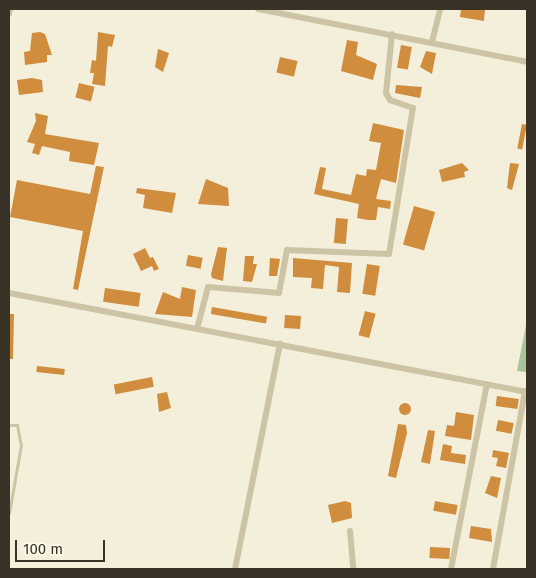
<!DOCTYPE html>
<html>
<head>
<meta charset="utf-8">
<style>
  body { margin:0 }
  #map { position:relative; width:536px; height:578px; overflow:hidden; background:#f4efdb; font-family:"Fira Sans",sans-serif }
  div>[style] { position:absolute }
  .green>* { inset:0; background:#a9c499 }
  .building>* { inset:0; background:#cf8d3d; transform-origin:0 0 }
  .round { border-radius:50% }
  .service>* { height:3px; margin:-1.5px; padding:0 1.5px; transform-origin:1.5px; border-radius:1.5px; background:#cdc3a5 }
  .minor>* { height:6px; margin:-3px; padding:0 3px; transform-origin:3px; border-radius:3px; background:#cdc3a5 }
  span { translate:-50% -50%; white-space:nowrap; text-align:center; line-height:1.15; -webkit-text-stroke:4.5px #fbf8e7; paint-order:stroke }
  .frame { position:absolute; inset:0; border:10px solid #383227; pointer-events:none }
  .scale { position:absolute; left:15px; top:540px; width:90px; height:22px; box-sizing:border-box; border:2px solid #383227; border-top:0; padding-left:6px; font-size:15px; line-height:18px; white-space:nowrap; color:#383227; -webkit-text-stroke:4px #fbf8e7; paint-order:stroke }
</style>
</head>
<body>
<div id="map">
  <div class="green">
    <div style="clip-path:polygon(527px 320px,527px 372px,517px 371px)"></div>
  </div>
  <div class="building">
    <div style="clip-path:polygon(461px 9px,485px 9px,484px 21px,460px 17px)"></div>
    <div style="clip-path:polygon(40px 32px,45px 34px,52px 55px,47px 55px,47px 62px,25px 65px,24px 52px,30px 51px,32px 33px)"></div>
    <div style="clip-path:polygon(98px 32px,115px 35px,112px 47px,108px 46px,105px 86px,92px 84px,94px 73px,90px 73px,92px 60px,96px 61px)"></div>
    <div style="clip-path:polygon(347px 40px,358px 42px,356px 55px,377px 64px,373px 80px,341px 71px)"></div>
    <div style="left:401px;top:45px;width:11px;height:23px;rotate:10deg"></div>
    <div style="clip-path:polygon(158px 49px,169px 53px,163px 72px,155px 67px)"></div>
    <div style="clip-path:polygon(426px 51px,436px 53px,432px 74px,420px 67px)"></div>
    <div style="left:280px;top:57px;width:18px;height:16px;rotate:13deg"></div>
    <div style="clip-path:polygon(32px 78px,42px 80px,43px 92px,19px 95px,17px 80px)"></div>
    <div style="left:79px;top:83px;width:16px;height:15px;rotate:14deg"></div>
    <div style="clip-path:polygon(396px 85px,422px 87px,420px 98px,395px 93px)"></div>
    <div style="clip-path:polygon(35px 113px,48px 116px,45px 134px,99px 143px,94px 165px,69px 161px,70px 152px,42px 146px,39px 155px,32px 153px,35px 144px,27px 142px,36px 121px)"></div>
    <div style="clip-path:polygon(373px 123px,404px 130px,396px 183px,381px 179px,376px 199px,391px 201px,390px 209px,378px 207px,376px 220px,368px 220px,357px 218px,359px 204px,314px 194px,320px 167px,326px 168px,322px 189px,351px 195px,356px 174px,366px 176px,367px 169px,376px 170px,381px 143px,369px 141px)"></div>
    <div style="left:522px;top:124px;width:5px;height:25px;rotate:11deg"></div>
    <div style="clip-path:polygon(462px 163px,469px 170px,464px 172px,465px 177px,442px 182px,439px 170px)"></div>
    <div style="clip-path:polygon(510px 163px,519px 164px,512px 190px,507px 188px)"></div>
    <div style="clip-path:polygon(96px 166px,104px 167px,78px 290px,73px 289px,83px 231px,10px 217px,17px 180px,90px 194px)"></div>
    <div style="clip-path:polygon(206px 179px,228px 188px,229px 206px,198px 204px)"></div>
    <div style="clip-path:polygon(137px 188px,176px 193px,172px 213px,143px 208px,145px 195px,136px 193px)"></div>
    <div style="left:414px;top:206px;width:22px;height:40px;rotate:16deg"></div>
    <div style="left:336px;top:218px;width:12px;height:25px;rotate:5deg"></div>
    <div style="clip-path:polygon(218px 247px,227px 248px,223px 281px,212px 278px,211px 274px)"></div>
    <div style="clip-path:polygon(145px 248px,150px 258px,153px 257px,159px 269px,154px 271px,152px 266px,141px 271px,133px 254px)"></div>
    <div style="left:188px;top:255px;width:15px;height:11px;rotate:11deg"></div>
    <div style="clip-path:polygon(245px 256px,254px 256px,253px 264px,257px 264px,252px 282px,243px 281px)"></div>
    <div style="clip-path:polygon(270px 258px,280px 259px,277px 276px,269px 276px)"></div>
    <div style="clip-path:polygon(293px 258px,352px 263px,350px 293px,337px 292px,339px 267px,325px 265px,323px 289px,311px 288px,312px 278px,293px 277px)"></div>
    <div style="left:367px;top:264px;width:13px;height:30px;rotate:9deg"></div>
    <div style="clip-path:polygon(182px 287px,196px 290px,192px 317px,155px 314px,163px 292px,180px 299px)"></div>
    <div style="left:105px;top:288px;width:36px;height:14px;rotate:8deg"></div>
    <div style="left:212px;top:307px;width:56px;height:7px;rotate:10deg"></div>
    <div style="left:365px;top:311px;width:11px;height:25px;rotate:15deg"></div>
    <div style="clip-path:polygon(9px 314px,14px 314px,13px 359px,9px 359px)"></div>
    <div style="left:285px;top:315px;width:16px;height:13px;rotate:4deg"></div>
    <div style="left:37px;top:366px;width:28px;height:6px;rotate:6deg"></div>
    <div style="left:152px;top:377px;width:10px;height:39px;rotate:79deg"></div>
    <div style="clip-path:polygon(167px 392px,171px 408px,159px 412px,157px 394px)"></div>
    <div style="left:497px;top:396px;width:22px;height:10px;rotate:8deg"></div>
    <div class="round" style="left:399px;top:403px;width:12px;height:12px"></div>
    <div style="clip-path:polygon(456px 412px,474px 415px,471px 440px,445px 436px,447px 425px,454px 426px)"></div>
    <div style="left:498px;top:420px;width:16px;height:11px;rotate:11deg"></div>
    <div style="clip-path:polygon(398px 424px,406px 425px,407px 433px,396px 478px,388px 476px)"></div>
    <div style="clip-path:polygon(428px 430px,435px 431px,430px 464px,421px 462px)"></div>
    <div style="clip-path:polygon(443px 444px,452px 446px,451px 453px,466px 455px,465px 464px,440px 460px)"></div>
    <div style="clip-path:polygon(493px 450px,509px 453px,506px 468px,496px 466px,498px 458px,492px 457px)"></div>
    <div style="clip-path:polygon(491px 476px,501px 478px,497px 498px,485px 493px)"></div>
    <div style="clip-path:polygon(345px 501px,351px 503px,352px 518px,332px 523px,328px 505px)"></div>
    <div style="left:435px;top:501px;width:23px;height:10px;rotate:10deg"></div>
    <div style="clip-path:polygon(471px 526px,491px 529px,492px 542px,469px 538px)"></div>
    <div style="left:430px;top:547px;width:20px;height:11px;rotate:3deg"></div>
  </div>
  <div class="service">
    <div style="left:9px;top:425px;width:8px"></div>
    <div style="left:17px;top:425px;width:20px;rotate:79deg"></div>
    <div style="left:21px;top:445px;width:69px;rotate:100deg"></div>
  </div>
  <div class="minor">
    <div style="left:258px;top:9px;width:274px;rotate:11.1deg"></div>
    <div style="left:9px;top:14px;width:5px;rotate:-79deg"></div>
    <div style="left:432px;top:42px;width:34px;rotate:-76deg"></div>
    <div style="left:9px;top:293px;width:527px;rotate:10.82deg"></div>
    <div style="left:197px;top:329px;width:43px;rotate:-75.3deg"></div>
    <div style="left:208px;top:287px;width:71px;rotate:4.8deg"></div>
    <div style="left:279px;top:293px;width:44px;rotate:-79.5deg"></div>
    <div style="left:287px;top:250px;width:102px;rotate:2.2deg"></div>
    <div style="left:389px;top:254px;width:148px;rotate:-80.7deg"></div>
    <div style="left:413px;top:108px;width:24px;rotate:-161deg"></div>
    <div style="left:390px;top:100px;width:8px;rotate:-120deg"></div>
    <div style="left:386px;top:93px;width:59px;rotate:-84.2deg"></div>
    <div style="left:350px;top:531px;width:38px;rotate:85deg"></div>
    <div style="left:235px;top:569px;width:230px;rotate:-78.7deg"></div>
    <div style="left:451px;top:569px;width:188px;rotate:-79deg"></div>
    <div style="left:493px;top:569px;width:181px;rotate:-79.8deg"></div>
  </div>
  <div class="frame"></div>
  <div class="scale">100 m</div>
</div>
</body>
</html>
